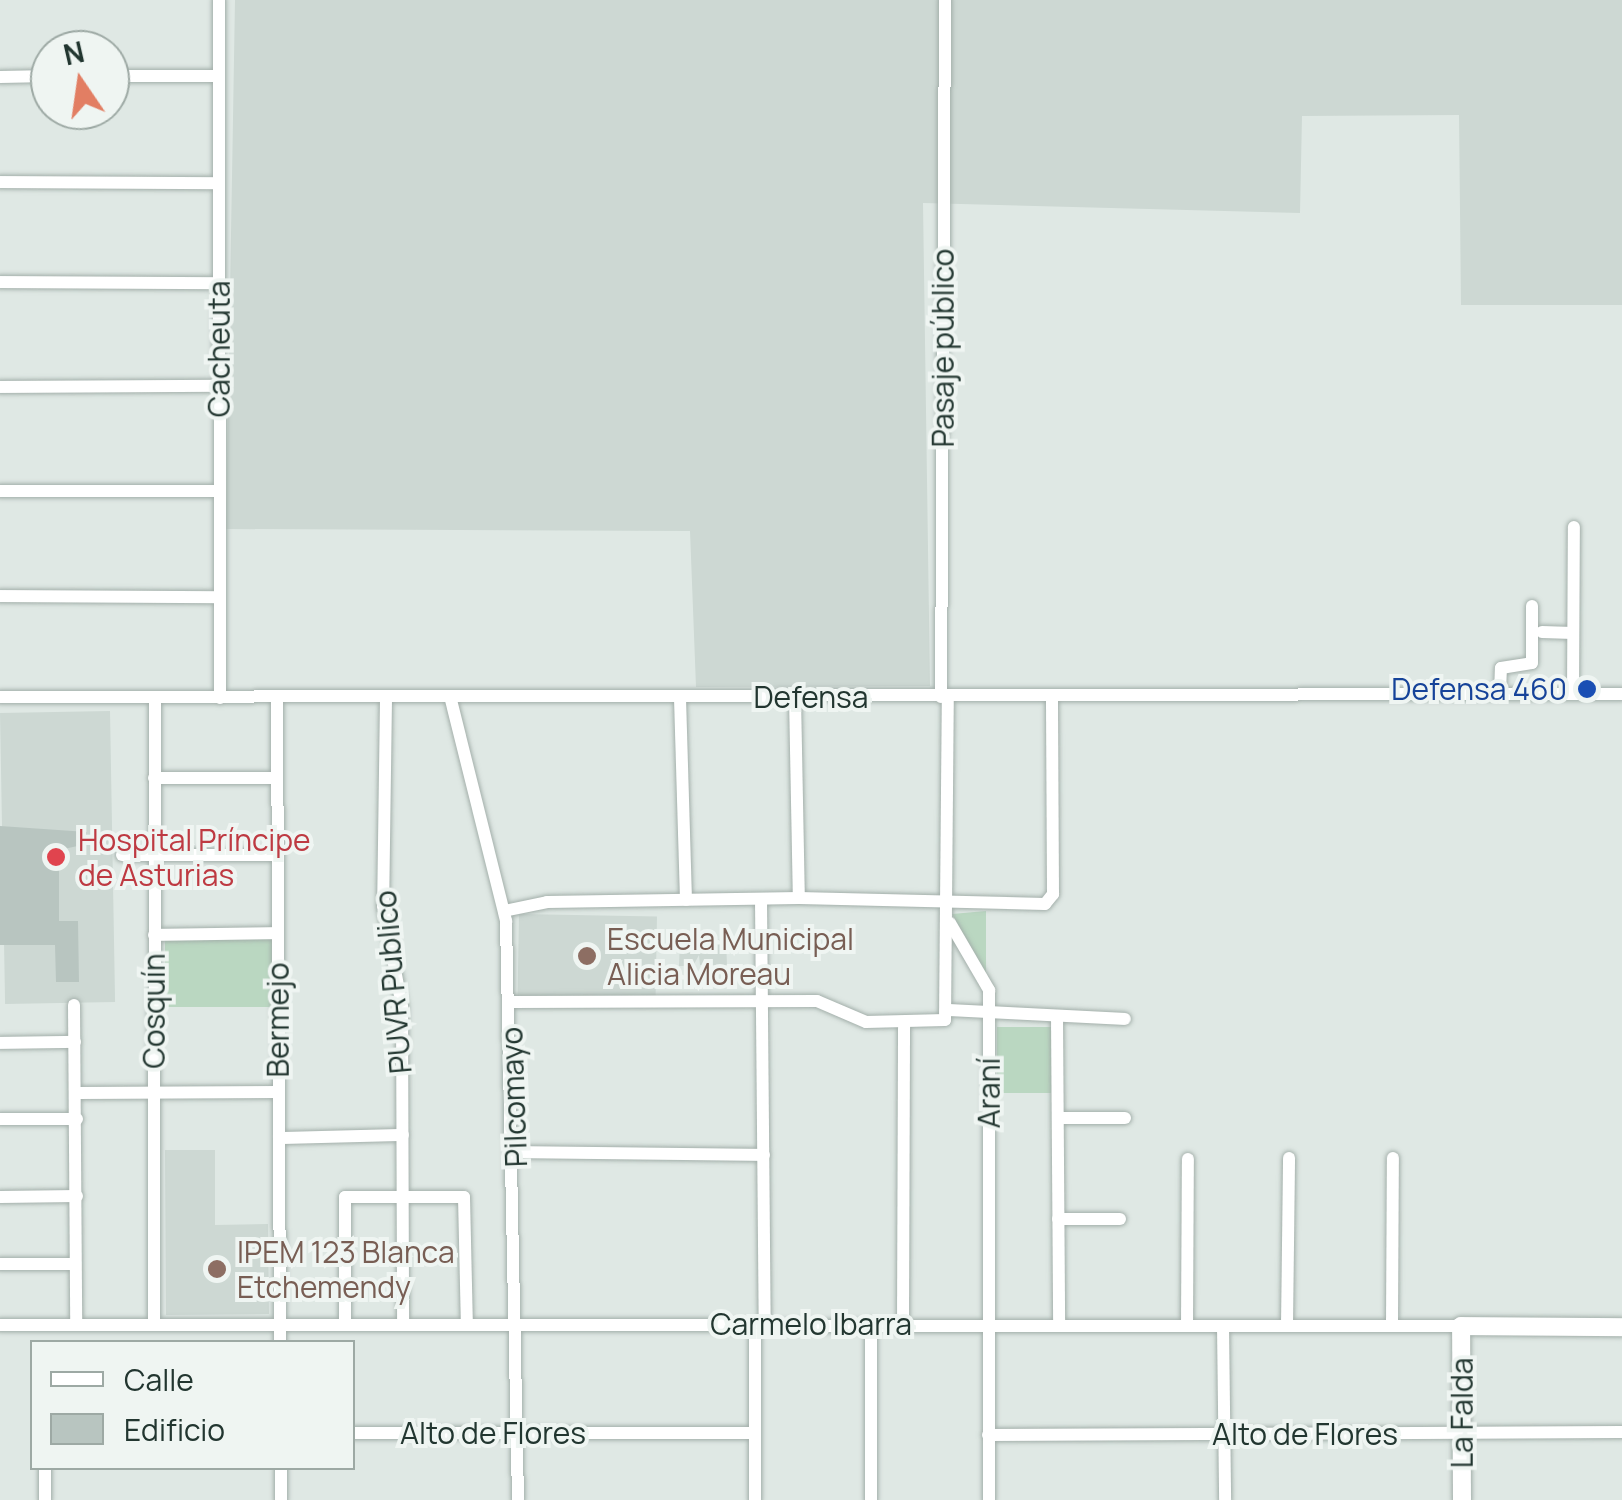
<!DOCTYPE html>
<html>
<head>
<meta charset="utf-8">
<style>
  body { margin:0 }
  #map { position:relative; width:1622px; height:1500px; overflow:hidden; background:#dfe8e4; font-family:Manrope,sans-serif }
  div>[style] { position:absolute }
  .built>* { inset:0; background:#cdd8d3; transform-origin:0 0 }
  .green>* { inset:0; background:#bad7c1; transform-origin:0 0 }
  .building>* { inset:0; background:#b8c5c0 }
  .roads { filter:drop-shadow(0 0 2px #a3afaa) drop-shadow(0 0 2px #a3afaa) }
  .street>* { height:12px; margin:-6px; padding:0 6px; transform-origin:6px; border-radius:6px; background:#fff }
  .secondary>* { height:18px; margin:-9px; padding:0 9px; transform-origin:9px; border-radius:9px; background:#fff }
  .dots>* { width:28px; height:28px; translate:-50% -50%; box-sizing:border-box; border:5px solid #eff5f2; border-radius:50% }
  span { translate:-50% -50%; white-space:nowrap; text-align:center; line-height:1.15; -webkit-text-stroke:8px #eff5f2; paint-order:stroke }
  .street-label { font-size:30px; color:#223630 }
  .transit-label { font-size:30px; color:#164399 }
  .right { translate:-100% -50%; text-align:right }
  .health-label { font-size:30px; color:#be3a42 }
  .left { translate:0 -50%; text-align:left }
  .education-label { font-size:30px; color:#785e54 }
  .legend { position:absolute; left:30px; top:1340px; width:325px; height:130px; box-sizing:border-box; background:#eff5f2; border:2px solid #9da9a4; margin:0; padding:12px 18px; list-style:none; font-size:30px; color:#223630 }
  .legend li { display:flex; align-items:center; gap:20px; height:50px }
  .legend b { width:50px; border:2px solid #9da9a4 }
  .north { position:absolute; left:30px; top:30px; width:100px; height:100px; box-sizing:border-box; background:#eff5f2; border:2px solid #9da9a4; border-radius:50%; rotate:347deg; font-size:28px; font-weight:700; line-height:40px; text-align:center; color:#223630 }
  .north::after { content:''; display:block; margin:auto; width:35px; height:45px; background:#e27e63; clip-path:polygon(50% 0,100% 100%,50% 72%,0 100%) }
</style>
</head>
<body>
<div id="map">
  <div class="built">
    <div style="clip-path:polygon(235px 0,1622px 0,1622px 305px,1461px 305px,1459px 115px,1302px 116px,1300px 213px,923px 203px,930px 686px,696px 687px,690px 531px,226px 529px)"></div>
    <div style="left:110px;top:711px;width:291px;height:110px;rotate:89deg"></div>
    <div style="left:519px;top:914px;width:138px;height:82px;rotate:1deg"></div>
    <div style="clip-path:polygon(680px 939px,693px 939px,699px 950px,700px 939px,726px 940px,727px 965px,700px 965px,699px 955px,693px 966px,679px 966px)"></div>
    <div style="clip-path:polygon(165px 1150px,215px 1150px,215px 1225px,268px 1224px,269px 1314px,166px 1315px)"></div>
  </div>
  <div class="green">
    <div style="clip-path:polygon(986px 911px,986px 975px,952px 914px)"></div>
    <div style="left:274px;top:936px;width:71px;height:109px;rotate:90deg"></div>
    <div style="left:997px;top:1027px;width:56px;height:66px"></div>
  </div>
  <div class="building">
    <div style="clip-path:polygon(0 826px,87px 832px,87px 844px,59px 850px,59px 921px,78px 921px,79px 982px,56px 982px,55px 945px,0 945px)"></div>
  </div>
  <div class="roads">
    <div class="street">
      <div style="left:219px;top:0;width:698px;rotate:89.92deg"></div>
      <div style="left:110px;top:76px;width:109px"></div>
      <div style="left:0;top:77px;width:50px;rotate:-1.1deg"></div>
      <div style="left:0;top:182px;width:219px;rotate:0.3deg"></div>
      <div style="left:0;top:282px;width:219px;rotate:0.3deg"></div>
      <div style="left:0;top:387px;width:219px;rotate:-0.3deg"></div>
      <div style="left:0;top:491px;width:219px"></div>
      <div style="left:0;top:596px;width:219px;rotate:0.3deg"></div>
      <div style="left:1542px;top:632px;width:31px;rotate:2deg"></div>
      <div style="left:1500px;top:694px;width:26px;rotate:-88deg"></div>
      <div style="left:1501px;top:668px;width:31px;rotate:-9deg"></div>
      <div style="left:1532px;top:663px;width:57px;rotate:-90deg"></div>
      <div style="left:1573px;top:694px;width:167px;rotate:-89.7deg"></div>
      <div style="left:0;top:697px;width:1622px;rotate:-0.11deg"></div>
      <div style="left:795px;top:697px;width:201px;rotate:88.9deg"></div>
      <div style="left:941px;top:697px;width:697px;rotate:-89.67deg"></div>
      <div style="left:277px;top:698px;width:644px;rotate:89.73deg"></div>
      <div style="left:680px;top:698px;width:202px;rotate:88.3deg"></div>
      <div style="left:386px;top:699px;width:207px;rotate:90.8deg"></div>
      <div style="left:383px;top:906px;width:103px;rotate:79.3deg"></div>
      <div style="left:402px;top:1007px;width:318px;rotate:89.8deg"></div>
      <div style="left:451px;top:700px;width:228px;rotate:76deg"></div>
      <div style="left:506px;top:921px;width:579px;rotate:88.81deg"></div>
      <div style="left:154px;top:778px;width:123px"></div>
      <div style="left:122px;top:855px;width:156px"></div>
      <div style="left:761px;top:899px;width:426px;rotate:89.5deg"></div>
      <div style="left:504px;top:911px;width:44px;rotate:-11.8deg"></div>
      <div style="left:547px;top:902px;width:252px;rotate:-0.9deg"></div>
      <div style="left:799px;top:898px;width:246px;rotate:1.4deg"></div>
      <div style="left:1045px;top:904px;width:13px;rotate:-51deg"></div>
      <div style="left:1053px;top:894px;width:197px;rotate:-90.3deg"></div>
      <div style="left:950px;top:923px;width:78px;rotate:59.8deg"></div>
      <div style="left:989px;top:990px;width:510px;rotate:90deg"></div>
      <div style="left:154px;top:935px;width:124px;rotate:-0.9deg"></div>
      <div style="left:511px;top:1002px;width:306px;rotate:-0.2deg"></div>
      <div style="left:817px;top:1001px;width:53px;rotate:23.2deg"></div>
      <div style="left:866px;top:1022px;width:79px;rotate:-1.5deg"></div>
      <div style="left:945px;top:1020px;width:323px;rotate:-89.5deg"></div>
      <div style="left:74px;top:1005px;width:320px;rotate:89.6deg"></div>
      <div style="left:950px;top:1010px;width:175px;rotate:2.9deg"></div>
      <div style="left:1057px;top:1017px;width:309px;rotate:89.6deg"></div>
      <div style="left:0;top:1043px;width:75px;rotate:-0.8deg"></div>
      <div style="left:77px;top:1093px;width:202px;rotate:-0.3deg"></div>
      <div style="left:1058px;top:1118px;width:67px"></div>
      <div style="left:0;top:1119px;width:77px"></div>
      <div style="left:279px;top:1138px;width:124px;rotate:-1.4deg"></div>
      <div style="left:515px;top:1152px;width:249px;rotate:0.7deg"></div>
      <div style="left:0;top:1197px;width:77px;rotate:-0.7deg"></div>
      <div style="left:1058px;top:1219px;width:62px"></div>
      <div style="left:0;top:1264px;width:75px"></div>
      <div style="left:903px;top:1324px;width:300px;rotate:-89.8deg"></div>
      <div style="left:0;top:1325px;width:1461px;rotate:0.04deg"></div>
      <div style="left:154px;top:1325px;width:628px;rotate:-89.91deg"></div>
      <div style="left:345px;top:1325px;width:128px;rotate:-90deg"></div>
      <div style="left:345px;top:1197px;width:119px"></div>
      <div style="left:464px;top:1197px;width:128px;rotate:88.7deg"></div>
      <div style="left:1187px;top:1326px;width:167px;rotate:-89.7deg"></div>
      <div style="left:1223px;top:1326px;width:174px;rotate:89.3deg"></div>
      <div style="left:1287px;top:1326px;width:168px;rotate:-89.3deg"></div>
      <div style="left:1392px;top:1326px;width:168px;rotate:-89.7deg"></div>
      <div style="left:352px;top:1433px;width:402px"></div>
      <div style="left:988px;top:1435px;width:634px;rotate:-0.27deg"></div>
      <div style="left:45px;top:1468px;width:32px;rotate:90deg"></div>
      <div style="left:281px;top:1468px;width:32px;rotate:90deg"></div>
      <div style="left:755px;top:1500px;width:175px;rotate:-90deg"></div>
      <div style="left:871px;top:1500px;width:176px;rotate:-90deg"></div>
    </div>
    <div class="secondary">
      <div style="left:1462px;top:1500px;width:174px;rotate:-90.3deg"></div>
      <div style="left:1461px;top:1326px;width:161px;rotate:0.4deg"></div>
    </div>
  </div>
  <div class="dots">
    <div style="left:1587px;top:689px;background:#1a4fb4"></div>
    <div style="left:56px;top:857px;background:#e0444e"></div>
    <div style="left:587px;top:956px;background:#8d6e63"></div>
    <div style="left:217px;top:1269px;background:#8d6e63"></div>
  </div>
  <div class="street-label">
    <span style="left:943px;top:348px;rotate:-90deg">Pasaje público</span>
    <span style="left:219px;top:349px;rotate:-90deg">Cacheuta</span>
    <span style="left:811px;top:697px">Defensa</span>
    <span style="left:393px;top:982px;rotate:-95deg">PUVR Publico</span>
    <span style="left:154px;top:1011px;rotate:-90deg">Cosquín</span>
    <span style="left:278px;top:1020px;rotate:-90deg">Bermejo</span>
    <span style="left:989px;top:1093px;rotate:-90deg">Araní</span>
    <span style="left:514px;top:1097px;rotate:-92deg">Pilcomayo</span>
    <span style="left:811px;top:1324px">Carmelo Ibarra</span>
    <span style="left:1462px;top:1413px;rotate:-90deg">La Falda</span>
    <span style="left:493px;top:1433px">Alto de Flores</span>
    <span style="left:1305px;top:1434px">Alto de Flores</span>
  </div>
  <div class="transit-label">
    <span class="right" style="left:1567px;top:689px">Defensa 460</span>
  </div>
  <div class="health-label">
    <span class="left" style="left:78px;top:857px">Hospital Príncipe<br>de Asturias</span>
  </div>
  <div class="education-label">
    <span class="left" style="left:607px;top:956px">Escuela Municipal<br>Alicia Moreau</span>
    <span class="left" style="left:237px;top:1269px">IPEM 123 Blanca<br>Etchemendy</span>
  </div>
  <ul class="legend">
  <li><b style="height:12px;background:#fff"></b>Calle</li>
  <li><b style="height:28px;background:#b8c5c0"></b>Edificio</li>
  </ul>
  <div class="north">N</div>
</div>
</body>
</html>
